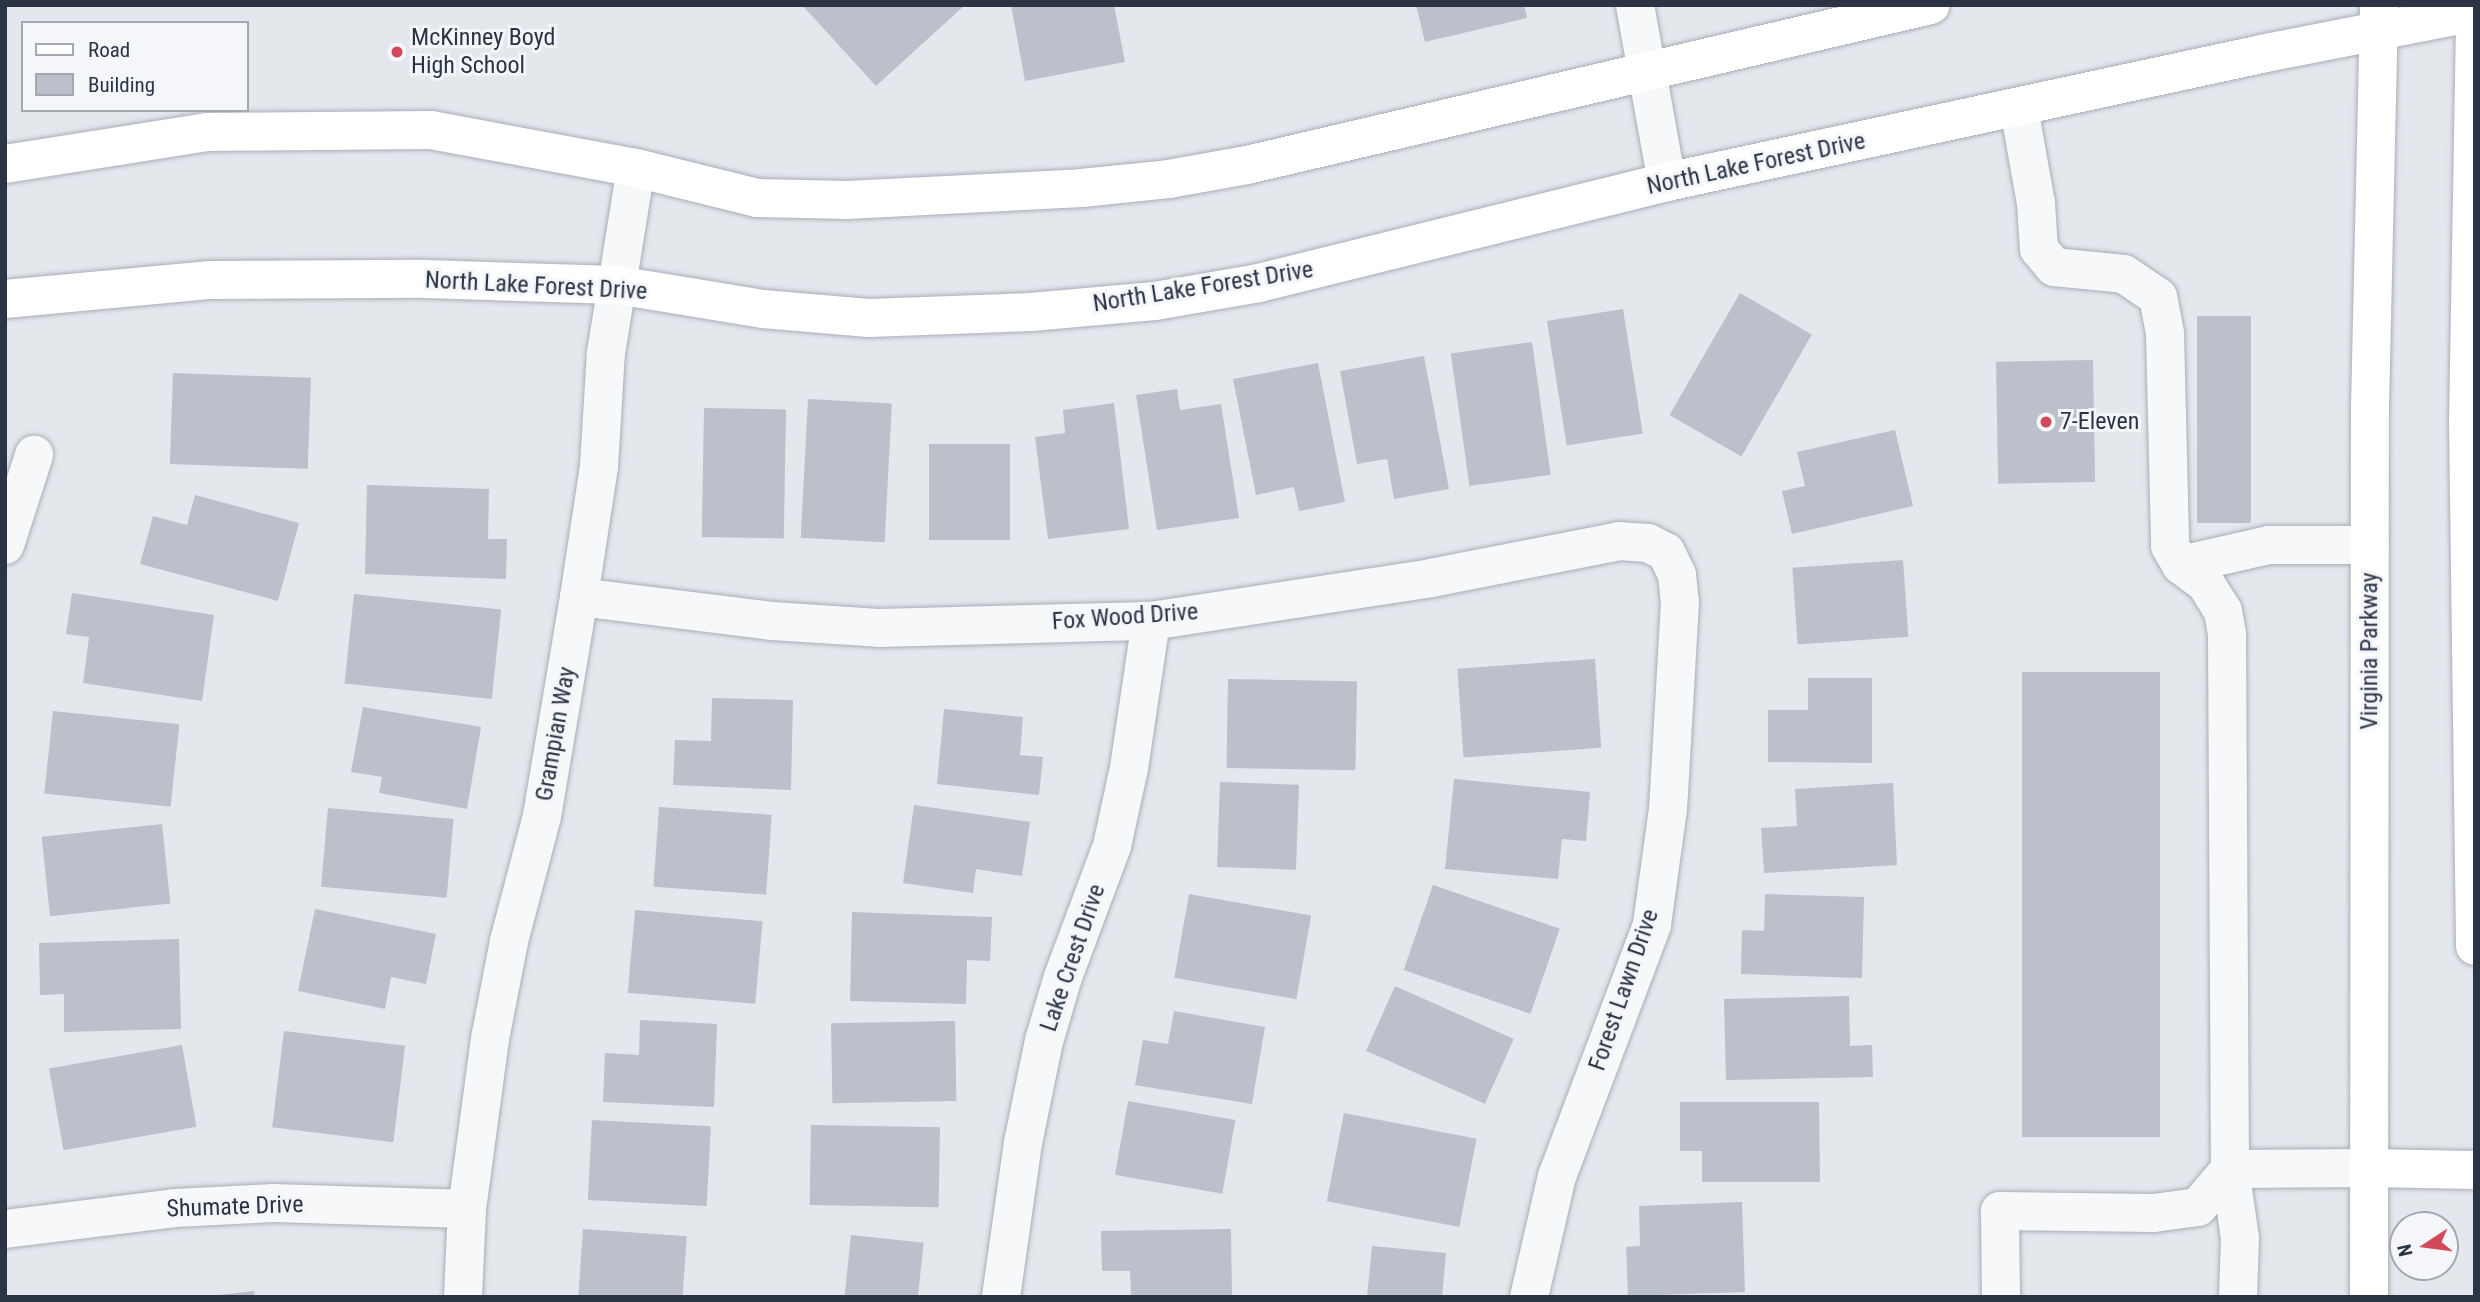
<!DOCTYPE html>
<html>
<head>
<meta charset="utf-8">
<style>
  body { margin:0 }
  #map { position:relative; width:2480px; height:1302px; overflow:hidden; background:#e4e7ec; font-family:"Roboto Condensed",sans-serif }
  div>[style] { position:absolute }
  .building>* { inset:0; background:#bbc0ca; transform-origin:0 0 }
  .roads { filter:drop-shadow(0 0 2px #a9aeb7) drop-shadow(0 0 2px #a9aeb7) }
  .minor>* { height:38px; margin:-19px; padding:0 19px; transform-origin:19px; border-radius:19px; background:#f7f8fa }
  .major>* { height:38px; margin:-19px; padding:0 19px; transform-origin:19px; border-radius:19px; background:#fff }
  .dots>* { width:19px; height:19px; translate:-50% -50%; box-sizing:border-box; border:4px solid #f4f6f9; border-radius:50% }
  span { translate:-50% -50%; white-space:nowrap; text-align:center; line-height:1.15; -webkit-text-stroke:6px #f4f6f9; paint-order:stroke }
  .poi-label { font-size:24px; color:#2b3445 }
  .left { translate:0 -50%; text-align:left }
  .street-label { font-size:24px; color:#2b3445 }
  .frame { position:absolute; inset:0; border:7px solid #2b3445; pointer-events:none }
  .legend { position:absolute; left:21px; top:21px; width:228px; height:91px; box-sizing:border-box; background:#f4f6f9; border:2px solid #a4a8b1; margin:0; padding:9px 12px; list-style:none; font-size:21px; color:#2b3445 }
  .legend li { display:flex; align-items:center; gap:14px; height:35px }
  .legend b { width:35px; border:2px solid #a4a8b1 }
  .north { position:absolute; left:2389px; top:1211px; width:70px; height:70px; box-sizing:border-box; background:#f4f6f9; border:2px solid #a4a8b1; border-radius:50%; rotate:257deg; font-size:19px; font-weight:700; line-height:28px; text-align:center; color:#2b3445 }
  .north::after { content:''; display:block; margin:auto; width:24px; height:32px; background:#d1495b; clip-path:polygon(50% 0,100% 100%,50% 72%,0 100%) }
</style>
</head>
<body>
<div id="map">
  <div class="building">
    <div style="clip-path:polygon(802px 5px,965px 5px,876px 86px)"></div>
    <div style="clip-path:polygon(1011px 5px,1114px 5px,1125px 62px,1025px 81px)"></div>
    <div style="clip-path:polygon(1416px 5px,1524px 5px,1527px 18px,1425px 42px)"></div>
    <div style="left:1740px;top:293px;width:83px;height:141px;rotate:30deg"></div>
    <div style="left:1623px;top:309px;width:126px;height:77px;rotate:81deg"></div>
    <div style="left:2197px;top:316px;width:54px;height:207px"></div>
    <div style="left:1532px;top:342px;width:134px;height:82px;rotate:82deg"></div>
    <div style="clip-path:polygon(1424px 356px,1449px 489px,1394px 499px,1387px 459px,1357px 464px,1340px 371px)"></div>
    <div style="left:2093px;top:360px;width:122px;height:97px;rotate:89deg"></div>
    <div style="clip-path:polygon(1318px 363px,1345px 502px,1299px 511px,1294px 487px,1256px 495px,1233px 379px)"></div>
    <div style="left:173px;top:373px;width:138px;height:91px;rotate:2deg"></div>
    <div style="clip-path:polygon(1177px 389px,1180px 410px,1221px 404px,1239px 518px,1157px 530px,1136px 395px)"></div>
    <div style="left:808px;top:399px;width:84px;height:139px;rotate:3deg"></div>
    <div style="clip-path:polygon(1114px 403px,1129px 529px,1048px 539px,1035px 437px,1065px 433px,1063px 410px)"></div>
    <div style="left:704px;top:408px;width:82px;height:129px;rotate:1deg"></div>
    <div style="clip-path:polygon(1895px 430px,1913px 506px,1792px 534px,1782px 491px,1805px 486px,1797px 452px)"></div>
    <div style="left:929px;top:444px;width:81px;height:96px"></div>
    <div style="clip-path:polygon(367px 485px,489px 489px,488px 539px,507px 539px,506px 579px,365px 574px)"></div>
    <div style="clip-path:polygon(195px 495px,299px 523px,278px 601px,140px 564px,153px 516px,187px 525px)"></div>
    <div style="left:1903px;top:560px;width:77px;height:111px;rotate:86deg"></div>
    <div style="clip-path:polygon(72px 593px,214px 615px,202px 701px,83px 683px,89px 637px,66px 634px)"></div>
    <div style="left:354px;top:594px;width:148px;height:90px;rotate:6deg"></div>
    <div style="left:1595px;top:659px;width:89px;height:138px;rotate:86deg"></div>
    <div style="left:2022px;top:672px;width:138px;height:465px"></div>
    <div style="clip-path:polygon(1808px 678px,1872px 678px,1872px 763px,1768px 762px,1768px 710px,1808px 710px)"></div>
    <div style="left:1228px;top:679px;width:129px;height:89px;rotate:1deg"></div>
    <div style="clip-path:polygon(712px 698px,793px 700px,791px 790px,673px 785px,675px 740px,711px 741px)"></div>
    <div style="clip-path:polygon(363px 707px,481px 727px,467px 809px,379px 793px,382px 777px,351px 772px)"></div>
    <div style="clip-path:polygon(944px 709px,1023px 717px,1020px 755px,1043px 757px,1039px 795px,937px 784px)"></div>
    <div style="left:53px;top:711px;width:127px;height:83px;rotate:6deg"></div>
    <div style="clip-path:polygon(1454px 779px,1590px 792px,1586px 841px,1562px 839px,1558px 879px,1445px 869px)"></div>
    <div style="left:1220px;top:782px;width:79px;height:85px;rotate:2deg"></div>
    <div style="clip-path:polygon(1893px 783px,1897px 865px,1764px 873px,1761px 828px,1797px 826px,1795px 789px)"></div>
    <div style="clip-path:polygon(914px 805px,1030px 822px,1022px 876px,976px 869px,973px 893px,903px 883px)"></div>
    <div style="left:659px;top:807px;width:113px;height:80px;rotate:4deg"></div>
    <div style="left:328px;top:808px;width:126px;height:79px;rotate:5deg"></div>
    <div style="left:162px;top:824px;width:80px;height:121px;rotate:84deg"></div>
    <div style="left:1433px;top:885px;width:134px;height:90px;rotate:19deg"></div>
    <div style="left:1189px;top:894px;width:124px;height:85px;rotate:10deg"></div>
    <div style="clip-path:polygon(1765px 894px,1864px 897px,1862px 978px,1741px 974px,1742px 930px,1764px 931px)"></div>
    <div style="clip-path:polygon(315px 909px,436px 934px,426px 984px,391px 977px,385px 1009px,298px 991px)"></div>
    <div style="left:635px;top:910px;width:128px;height:83px;rotate:5deg"></div>
    <div style="clip-path:polygon(852px 912px,992px 917px,990px 961px,967px 960px,966px 1004px,850px 1001px)"></div>
    <div style="clip-path:polygon(179px 939px,181px 1029px,64px 1032px,64px 994px,40px 995px,39px 943px)"></div>
    <div style="left:1395px;top:986px;width:130px;height:71px;rotate:24deg"></div>
    <div style="clip-path:polygon(1849px 996px,1850px 1046px,1872px 1045px,1873px 1077px,1726px 1080px,1724px 999px)"></div>
    <div style="clip-path:polygon(1174px 1011px,1265px 1027px,1252px 1104px,1135px 1085px,1143px 1040px,1168px 1044px)"></div>
    <div style="clip-path:polygon(640px 1020px,717px 1024px,714px 1107px,603px 1102px,605px 1053px,639px 1055px)"></div>
    <div style="left:955px;top:1021px;width:80px;height:124px;rotate:89deg"></div>
    <div style="left:284px;top:1031px;width:122px;height:97px;rotate:7deg"></div>
    <div style="left:182px;top:1045px;width:83px;height:135px;rotate:80deg"></div>
    <div style="left:1128px;top:1101px;width:109px;height:75px;rotate:10deg"></div>
    <div style="clip-path:polygon(1680px 1102px,1819px 1102px,1820px 1182px,1702px 1182px,1702px 1151px,1680px 1151px)"></div>
    <div style="left:1344px;top:1113px;width:135px;height:90px;rotate:11deg"></div>
    <div style="left:592px;top:1120px;width:119px;height:80px;rotate:3deg"></div>
    <div style="left:811px;top:1125px;width:129px;height:80px;rotate:1deg"></div>
    <div style="clip-path:polygon(1742px 1202px,1745px 1292px,1628px 1296px,1626px 1247px,1640px 1246px,1639px 1206px)"></div>
    <div style="left:583px;top:1229px;width:104px;height:68px;rotate:4deg"></div>
    <div style="clip-path:polygon(1231px 1229px,1232px 1297px,1131px 1297px,1130px 1271px,1102px 1271px,1101px 1231px)"></div>
    <div style="left:851px;top:1235px;width:73px;height:62px;rotate:6deg"></div>
    <div style="clip-path:polygon(1372px 1246px,1446px 1253px,1442px 1297px,1367px 1297px)"></div>
    <div style="clip-path:polygon(254px 1291px,255px 1297px,219px 1297px,219px 1295px)"></div>
  </div>
  <div class="roads">
    <div class="minor">
      <div style="left:1635px;top:5px;width:180px;rotate:79.8deg"></div>
      <div style="left:2019px;top:108px;width:97px;rotate:79.9deg"></div>
      <div style="left:2036px;top:203px;width:46px;rotate:86.3deg"></div>
      <div style="left:2039px;top:249px;width:23px;rotate:50deg"></div>
      <div style="left:2054px;top:267px;width:70px;rotate:5.7deg"></div>
      <div style="left:2124px;top:274px;width:41px;rotate:34.1deg"></div>
      <div style="left:2158px;top:297px;width:38px;rotate:79deg"></div>
      <div style="left:2165px;top:334px;width:212px;rotate:88.6deg"></div>
      <div style="left:2170px;top:546px;width:22px;rotate:60deg"></div>
      <div style="left:2181px;top:565px;width:90px;rotate:-12.8deg"></div>
      <div style="left:2269px;top:545px;width:101px"></div>
      <div style="left:5px;top:545px;width:95px;rotate:-72.1deg"></div>
      <div style="left:2181px;top:565px;width:31px;rotate:37deg"></div>
      <div style="left:2206px;top:584px;width:32px;rotate:58deg"></div>
      <div style="left:2223px;top:611px;width:23px;rotate:80deg"></div>
      <div style="left:2227px;top:634px;width:535px;rotate:89.68deg"></div>
      <div style="left:2230px;top:1169px;width:70px;rotate:81.8deg"></div>
      <div style="left:2240px;top:1238px;width:59px;rotate:91.9deg"></div>
      <div style="left:579px;top:597px;width:194px;rotate:7.1deg"></div>
      <div style="left:772px;top:621px;width:107px;rotate:3.7deg"></div>
      <div style="left:879px;top:628px;width:272px;rotate:-1.5deg"></div>
      <div style="left:1151px;top:621px;width:283px;rotate:-8.7deg"></div>
      <div style="left:1431px;top:578px;width:192px;rotate:-11.1deg"></div>
      <div style="left:1619px;top:541px;width:29px;rotate:4deg"></div>
      <div style="left:1648px;top:543px;width:20px;rotate:27deg"></div>
      <div style="left:1666px;top:552px;width:25px;rotate:64deg"></div>
      <div style="left:1677px;top:575px;width:27px;rotate:84deg"></div>
      <div style="left:1680px;top:602px;width:207px;rotate:93.3deg"></div>
      <div style="left:1668px;top:809px;width:117px;rotate:97.9deg"></div>
      <div style="left:1652px;top:925px;width:268px;rotate:110.7deg"></div>
      <div style="left:1557px;top:1176px;width:124px;rotate:103deg"></div>
      <div style="left:2230px;top:1169px;width:139px;rotate:-0.4deg"></div>
      <div style="left:5px;top:1229px;width:171px;rotate:-7deg"></div>
      <div style="left:175px;top:1208px;width:99px;rotate:-2.9deg"></div>
      <div style="left:274px;top:1203px;width:193px;rotate:1.8deg"></div>
      <div style="left:463px;top:1297px;width:88px;rotate:-87.4deg"></div>
      <div style="left:467px;top:1209px;width:172px;rotate:-82.3deg"></div>
      <div style="left:490px;top:1039px;width:100px;rotate:-79deg"></div>
      <div style="left:509px;top:941px;width:129px;rotate:-75.2deg"></div>
      <div style="left:542px;top:816px;width:222px;rotate:-80.4deg"></div>
      <div style="left:579px;top:597px;width:133px;rotate:-81.3deg"></div>
      <div style="left:599px;top:466px;width:113px;rotate:-86.5deg"></div>
      <div style="left:606px;top:353px;width:187px;rotate:-80.8deg"></div>
      <div style="left:1001px;top:1297px;width:156px;rotate:-81.9deg"></div>
      <div style="left:1023px;top:1143px;width:104px;rotate:-78.4deg"></div>
      <div style="left:1044px;top:1041px;width:67px;rotate:-73.5deg"></div>
      <div style="left:1063px;top:977px;width:140px;rotate:-69.5deg"></div>
      <div style="left:1112px;top:846px;width:80px;rotate:-77.7deg"></div>
      <div style="left:1129px;top:768px;width:149px;rotate:-81.5deg"></div>
      <div style="left:2001px;top:1297px;width:86px;rotate:-90.7deg"></div>
      <div style="left:2000px;top:1211px;width:154px;rotate:0.7deg"></div>
      <div style="left:2154px;top:1213px;width:44px;rotate:-7.8deg"></div>
      <div style="left:2198px;top:1207px;width:50px;rotate:-49.9deg"></div>
    </div>
    <div class="major">
      <div style="left:2475px;top:22px;width:400px;rotate:91deg"></div>
      <div style="left:2468px;top:422px;width:524px;rotate:89.23deg"></div>
      <div style="left:5px;top:164px;width:205px;rotate:-9deg"></div>
      <div style="left:207px;top:132px;width:224px;rotate:-0.5deg"></div>
      <div style="left:431px;top:130px;width:208px;rotate:10.5deg"></div>
      <div style="left:636px;top:168px;width:125px;rotate:13.9deg"></div>
      <div style="left:757px;top:198px;width:90px;rotate:1.3deg"></div>
      <div style="left:847px;top:200px;width:235px;rotate:-2.9deg"></div>
      <div style="left:1082px;top:188px;width:87px;rotate:-5.9deg"></div>
      <div style="left:1169px;top:179px;width:79px;rotate:-10.2deg"></div>
      <div style="left:1247px;top:165px;width:702px;rotate:-13.17deg"></div>
      <div style="left:5px;top:299px;width:207px;rotate:-5.3deg"></div>
      <div style="left:211px;top:280px;width:215px;rotate:-0.3deg"></div>
      <div style="left:426px;top:279px;width:191px;rotate:1.8deg"></div>
      <div style="left:617px;top:285px;width:148px;rotate:9.3deg"></div>
      <div style="left:763px;top:309px;width:106px;rotate:4.9deg"></div>
      <div style="left:869px;top:318px;width:162px;rotate:-2.1deg"></div>
      <div style="left:1031px;top:312px;width:124px;rotate:-5.1deg"></div>
      <div style="left:1155px;top:301px;width:106px;rotate:-9.8deg"></div>
      <div style="left:1259px;top:283px;width:420px;rotate:-13.9deg"></div>
      <div style="left:1667px;top:182px;width:613px;rotate:-12.15deg"></div>
      <div style="left:2266px;top:53px;width:213px;rotate:-11.1deg"></div>
      <div style="left:2369px;top:1168px;width:106px;rotate:1.1deg"></div>
      <div style="left:2369px;top:1297px;width:890px;rotate:-89.94deg"></div>
      <div style="left:2370px;top:407px;width:400px;rotate:-88.7deg"></div>
    </div>
  </div>
  <div class="dots">
    <div style="left:397px;top:52px;background:#d1495b"></div>
    <div style="left:2046px;top:422px;background:#d1495b"></div>
  </div>
  <div class="poi-label">
    <span class="left" style="left:411px;top:52px">McKinney Boyd<br>High School</span>
    <span class="left" style="left:2060px;top:422px">7-Eleven</span>
  </div>
  <div class="street-label">
    <span style="left:1756px;top:164px;rotate:-12deg">North Lake Forest Drive</span>
    <span style="left:536px;top:286px;rotate:3deg">North Lake Forest Drive</span>
    <span style="left:1203px;top:287px;rotate:-9deg">North Lake Forest Drive</span>
    <span style="left:1125px;top:617px;rotate:-4deg">Fox Wood Drive</span>
    <span style="left:2370px;top:651px;rotate:-90deg">Virginia Parkway</span>
    <span style="left:556px;top:734px;rotate:-80deg">Grampian Way</span>
    <span style="left:1073px;top:958px;rotate:-71deg">Lake Crest Drive</span>
    <span style="left:1624px;top:990px;rotate:-71deg">Forest Lawn Drive</span>
    <span style="left:235px;top:1207px;rotate:-2deg">Shumate Drive</span>
  </div>
  <div class="frame"></div>
  <ul class="legend">
  <li><b style="height:9px;background:#fff"></b>Road</li>
  <li><b style="height:19px;background:#bbc0ca"></b>Building</li>
  </ul>
  <div class="north">N</div>
</div>
</body>
</html>
